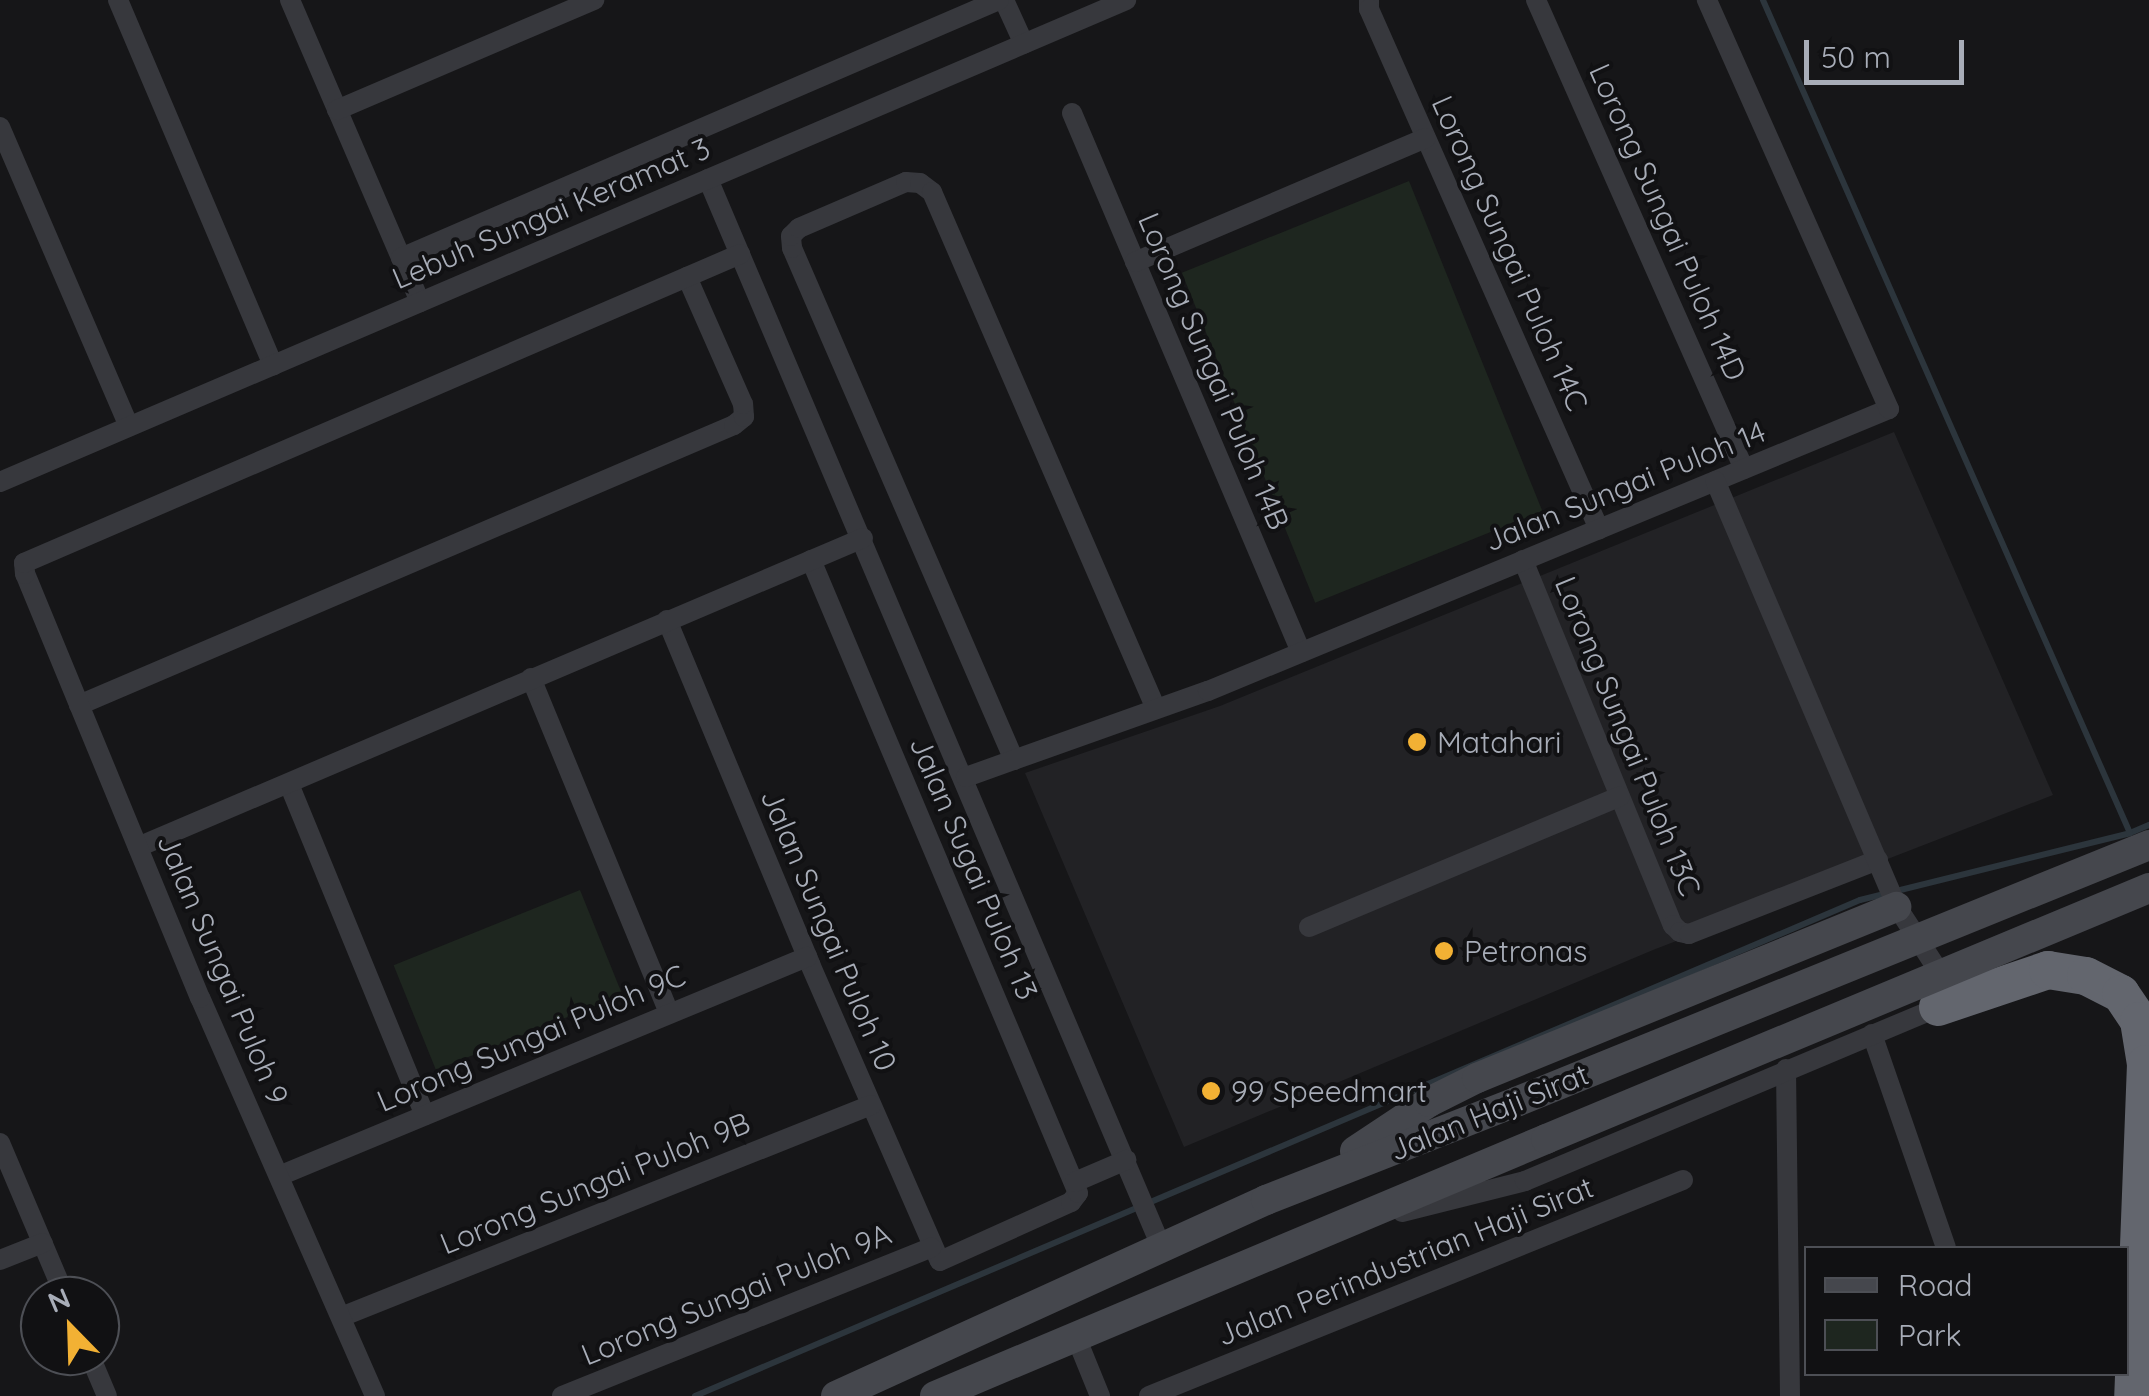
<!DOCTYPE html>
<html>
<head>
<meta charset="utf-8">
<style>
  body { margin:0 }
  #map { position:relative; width:2149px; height:1396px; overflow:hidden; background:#161618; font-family:Quicksand,sans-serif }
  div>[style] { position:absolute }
  .built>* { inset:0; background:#222225 }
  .green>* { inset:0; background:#1e261f; transform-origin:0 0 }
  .stream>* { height:6px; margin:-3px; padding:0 3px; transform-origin:3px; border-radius:3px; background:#2c353c }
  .street>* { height:20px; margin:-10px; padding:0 10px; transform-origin:10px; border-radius:10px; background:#37383d }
  .secondary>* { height:30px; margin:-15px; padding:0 15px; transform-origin:15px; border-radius:15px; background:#45474d }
  .highway>* { height:38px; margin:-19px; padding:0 19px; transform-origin:19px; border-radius:19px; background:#63666e }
  .secondary-bridge>* { height:30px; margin:-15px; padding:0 15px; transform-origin:15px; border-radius:15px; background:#45474d }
  .dots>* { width:28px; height:28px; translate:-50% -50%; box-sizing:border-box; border:5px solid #111113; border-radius:50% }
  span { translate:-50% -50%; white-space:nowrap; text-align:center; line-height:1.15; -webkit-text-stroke:8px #111113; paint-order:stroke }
  .street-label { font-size:30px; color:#a8adb8 }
  .poi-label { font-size:30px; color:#a8adb8 }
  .left { translate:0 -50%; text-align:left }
  .legend { position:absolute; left:1804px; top:1246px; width:325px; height:130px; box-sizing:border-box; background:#111113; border:2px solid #4d4f55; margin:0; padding:12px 18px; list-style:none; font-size:30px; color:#a8adb8 }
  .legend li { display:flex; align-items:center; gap:20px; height:50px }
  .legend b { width:50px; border:2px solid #4d4f55 }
  .north { position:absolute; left:20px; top:1276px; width:100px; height:100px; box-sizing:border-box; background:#111113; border:2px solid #4d4f55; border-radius:50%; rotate:337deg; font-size:28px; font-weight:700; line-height:40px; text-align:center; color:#a8adb8 }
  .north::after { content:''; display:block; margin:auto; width:35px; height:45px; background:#f2b134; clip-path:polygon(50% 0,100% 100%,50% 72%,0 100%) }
  .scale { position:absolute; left:1804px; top:40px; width:160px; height:45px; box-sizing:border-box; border:5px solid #a8adb8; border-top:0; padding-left:12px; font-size:30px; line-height:35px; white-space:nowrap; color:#a8adb8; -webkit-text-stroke:8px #111113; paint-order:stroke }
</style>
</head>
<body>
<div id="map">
  <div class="built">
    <div style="clip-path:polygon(1894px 432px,2053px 795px,1653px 950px,1184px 1147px,1025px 773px,1220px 706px)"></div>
  </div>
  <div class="green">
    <div style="left:1409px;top:181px;width:356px;height:245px;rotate:68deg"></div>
    <div style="left:580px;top:890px;width:113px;height:201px;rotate:68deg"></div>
  </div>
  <div class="stream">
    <div style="left:2130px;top:833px;width:21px;rotate:-23deg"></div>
    <div style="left:695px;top:1396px;width:1266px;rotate:-23.06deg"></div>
    <div style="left:1860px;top:900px;width:278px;rotate:-13.9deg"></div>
    <div style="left:2130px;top:833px;width:910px;rotate:-113.78deg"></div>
  </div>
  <div class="street">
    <div style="left:118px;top:0;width:397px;rotate:67deg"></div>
    <div style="left:290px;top:0;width:329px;rotate:66.7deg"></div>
    <div style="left:1004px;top:0;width:48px;rotate:65.6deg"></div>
    <div style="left:1369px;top:0;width:9px;rotate:90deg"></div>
    <div style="left:1369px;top:9px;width:569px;rotate:66.14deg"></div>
    <div style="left:1536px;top:0;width:513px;rotate:66.08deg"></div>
    <div style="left:337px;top:110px;width:280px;rotate:-23.2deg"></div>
    <div style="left:1072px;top:113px;width:586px;rotate:66.98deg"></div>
    <div style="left:0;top:127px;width:326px;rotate:66.7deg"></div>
    <div style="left:708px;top:179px;width:1159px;rotate:67deg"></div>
    <div style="left:401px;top:258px;width:651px;rotate:-23.34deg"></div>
    <div style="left:1135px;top:262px;width:316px;rotate:-23.1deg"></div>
    <div style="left:0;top:482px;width:1225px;rotate:-23.17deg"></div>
    <div style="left:1523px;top:560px;width:395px;rotate:67.7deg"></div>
    <div style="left:1673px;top:925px;width:10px;rotate:45deg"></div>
    <div style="left:1680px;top:932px;width:9px;rotate:13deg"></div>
    <div style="left:1689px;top:934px;width:203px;rotate:-21.4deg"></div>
    <div style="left:667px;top:620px;width:373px;rotate:67.4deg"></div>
    <div style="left:810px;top:964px;width:324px;rotate:66.4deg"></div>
    <div style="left:940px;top:1261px;width:144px;rotate:-24.2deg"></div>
    <div style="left:1071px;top:1202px;width:11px;rotate:-52deg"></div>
    <div style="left:1078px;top:1193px;width:687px;rotate:-112.87deg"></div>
    <div style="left:531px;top:678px;width:362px;rotate:67.6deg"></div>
    <div style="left:79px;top:705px;width:712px;rotate:-23.15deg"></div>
    <div style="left:734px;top:425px;width:13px;rotate:-39deg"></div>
    <div style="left:744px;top:417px;width:13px;rotate:-94deg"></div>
    <div style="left:743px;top:404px;width:139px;rotate:-113.8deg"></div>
    <div style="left:1014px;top:760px;width:558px;rotate:-113.44deg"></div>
    <div style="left:792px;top:248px;width:12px;rotate:-95deg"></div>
    <div style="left:791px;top:236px;width:11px;rotate:-45deg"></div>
    <div style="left:799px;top:228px;width:116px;rotate:-23.3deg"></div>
    <div style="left:906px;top:182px;width:14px;rotate:4deg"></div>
    <div style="left:920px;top:183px;width:15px;rotate:37deg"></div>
    <div style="left:932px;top:192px;width:563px;rotate:66.57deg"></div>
    <div style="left:966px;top:777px;width:257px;rotate:-19.6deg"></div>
    <div style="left:1208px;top:691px;width:737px;rotate:-22.49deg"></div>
    <div style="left:1889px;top:409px;width:448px;rotate:-114deg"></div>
    <div style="left:289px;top:784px;width:358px;rotate:67.7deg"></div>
    <div style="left:138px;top:847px;width:788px;rotate:-23.08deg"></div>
    <div style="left:1309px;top:927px;width:337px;rotate:-22.8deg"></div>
    <div style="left:1872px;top:1034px;width:226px;rotate:70.9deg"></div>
    <div style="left:1786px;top:1069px;width:327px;rotate:89.3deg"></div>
    <div style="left:0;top:1143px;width:166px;rotate:67deg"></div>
    <div style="left:279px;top:1176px;width:572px;rotate:-22.53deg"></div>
    <div style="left:1075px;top:1182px;width:56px;rotate:-23.3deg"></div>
    <div style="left:1402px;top:1212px;width:127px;rotate:-14.1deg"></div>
    <div style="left:1525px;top:1181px;width:448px;rotate:-22.8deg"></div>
    <div style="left:1938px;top:1007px;width:19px;rotate:-78deg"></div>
    <div style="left:1942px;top:988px;width:22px;rotate:-106deg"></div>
    <div style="left:1936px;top:967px;width:72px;rotate:-123deg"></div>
    <div style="left:1897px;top:907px;width:463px;rotate:-113.1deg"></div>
    <div style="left:0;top:1260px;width:46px;rotate:-21.6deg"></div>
    <div style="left:341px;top:1317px;width:571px;rotate:-21.8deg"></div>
    <div style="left:1076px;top:1337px;width:64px;rotate:67.9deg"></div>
    <div style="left:90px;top:1356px;width:43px;rotate:67deg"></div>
    <div style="left:375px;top:1396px;width:435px;rotate:-113.7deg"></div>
    <div style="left:200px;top:998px;width:459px;rotate:-112.4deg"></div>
    <div style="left:25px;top:574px;width:11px;rotate:-95deg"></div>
    <div style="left:24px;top:563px;width:780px;rotate:-23.34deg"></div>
    <div style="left:562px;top:1396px;width:398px;rotate:-21.9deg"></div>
    <div style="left:1149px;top:1396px;width:576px;rotate:-22.02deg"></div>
  </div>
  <div class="secondary">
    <div style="left:1355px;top:1151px;width:89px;rotate:-33.5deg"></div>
    <div style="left:1429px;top:1102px;width:54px;rotate:-26.6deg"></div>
    <div style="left:1477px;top:1078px;width:453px;rotate:-22.2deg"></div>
    <div style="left:836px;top:1396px;width:473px;rotate:-24.5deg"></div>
    <div style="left:1266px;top:1200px;width:269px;rotate:-21.4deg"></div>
    <div style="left:935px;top:1396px;width:663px;rotate:-22.81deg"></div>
  </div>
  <div class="highway">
    <div style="left:1938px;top:1007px;width:116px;rotate:-18.6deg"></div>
    <div style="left:2048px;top:970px;width:38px;rotate:9deg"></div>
    <div style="left:2086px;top:976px;width:39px;rotate:27deg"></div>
    <div style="left:2121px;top:994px;width:32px;rotate:56deg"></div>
    <div style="left:2139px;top:1021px;width:44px;rotate:80.8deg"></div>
    <div style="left:2146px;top:1064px;width:332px;rotate:92.2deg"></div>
  </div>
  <div class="secondary-bridge">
    <div style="left:1516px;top:1102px;width:683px;rotate:-22.1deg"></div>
    <div style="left:1546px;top:1139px;width:653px;rotate:-22.6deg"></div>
  </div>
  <div class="dots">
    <div style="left:1417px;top:742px;background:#f2b134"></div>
    <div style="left:1444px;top:951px;background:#f2b134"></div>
    <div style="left:1211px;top:1091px;background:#f2b134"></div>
  </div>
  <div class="street-label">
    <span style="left:551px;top:213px;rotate:-23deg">Lebuh Sungai Keramat 3</span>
    <span style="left:1668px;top:222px;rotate:66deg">Lorong Sungai Puloh 14D</span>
    <span style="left:1510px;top:253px;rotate:66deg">Lorong Sungai Puloh 14C</span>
    <span style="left:1214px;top:371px;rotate:67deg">Lorong Sungai Puloh 14B</span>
    <span style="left:1625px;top:486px;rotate:-22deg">Jalan Sungai Puloh 14</span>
    <span style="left:1628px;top:736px;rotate:68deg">Lorong Sungai Puloh 13C</span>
    <span style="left:974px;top:868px;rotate:67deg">Jalan Sugai Puloh 13</span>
    <span style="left:829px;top:930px;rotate:67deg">Jalan Sungai Puloh 10</span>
    <span style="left:223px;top:969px;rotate:67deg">Jalan Sungai Puloh 9</span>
    <span style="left:531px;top:1038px;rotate:-23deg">Lorong Sungai Puloh 9C</span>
    <span style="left:1489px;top:1112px;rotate:-22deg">Jalan Haji Sirat</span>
    <span style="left:595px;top:1183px;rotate:-22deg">Lorong Sungai Puloh 9B</span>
    <span style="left:1405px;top:1261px;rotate:-22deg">Jalan Perindustrian Haji Sirat</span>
    <span style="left:736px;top:1294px;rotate:-22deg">Lorong Sungai Puloh 9A</span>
  </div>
  <div class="poi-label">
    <span class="left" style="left:1437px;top:742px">Matahari</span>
    <span class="left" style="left:1464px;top:951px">Petronas</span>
    <span class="left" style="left:1231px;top:1091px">99 Speedmart</span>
  </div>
  <ul class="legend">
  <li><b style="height:12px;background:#45474d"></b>Road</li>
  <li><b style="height:28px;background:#1e261f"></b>Park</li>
  </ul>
  <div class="north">N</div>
  <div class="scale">50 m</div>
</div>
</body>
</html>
